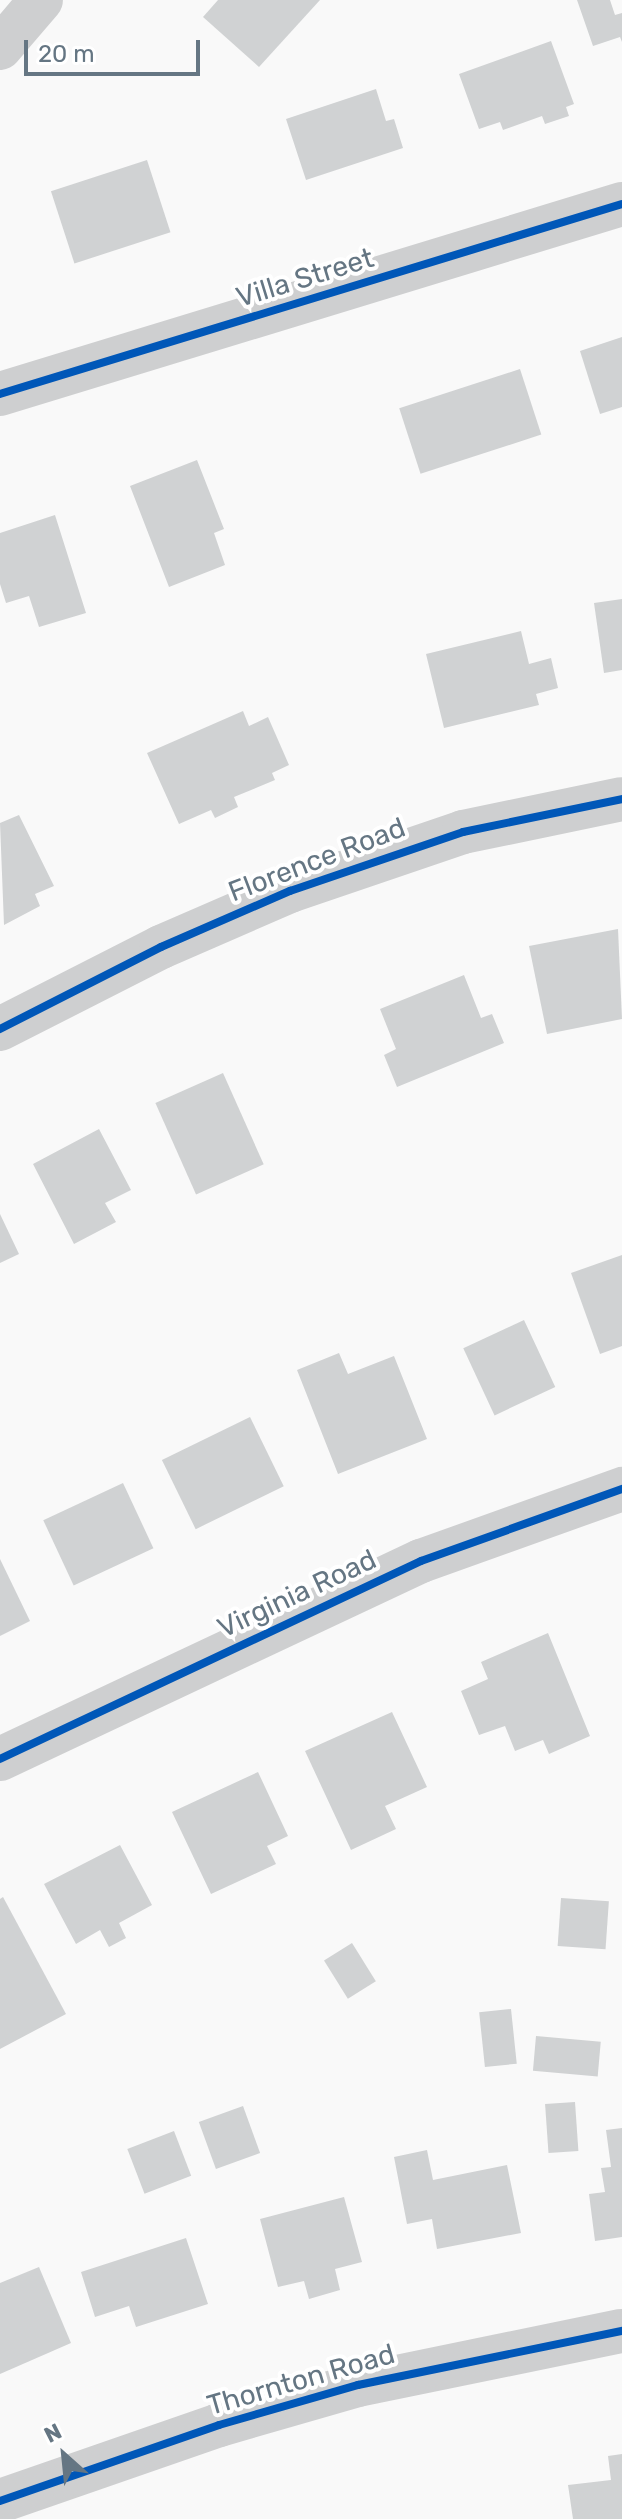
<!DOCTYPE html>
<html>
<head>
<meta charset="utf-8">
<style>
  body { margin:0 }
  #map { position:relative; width:622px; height:2519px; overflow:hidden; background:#f9f9f9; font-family:Rubik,sans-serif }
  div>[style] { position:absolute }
  .building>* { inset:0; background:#d0d2d3; transform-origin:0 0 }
  .minor>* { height:44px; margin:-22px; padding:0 22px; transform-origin:22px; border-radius:22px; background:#cecfd0 }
  .cycleway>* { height:8px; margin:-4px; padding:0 4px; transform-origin:4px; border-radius:4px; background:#0057b8 }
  span { translate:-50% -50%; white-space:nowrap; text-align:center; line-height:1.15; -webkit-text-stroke:8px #fff; paint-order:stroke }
  .street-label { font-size:28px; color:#657683 }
  .north { position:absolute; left:24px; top:2415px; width:80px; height:80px; -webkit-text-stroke:6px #fff; paint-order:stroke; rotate:333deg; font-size:22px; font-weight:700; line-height:32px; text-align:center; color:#657683 }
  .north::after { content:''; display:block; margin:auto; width:28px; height:36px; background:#657683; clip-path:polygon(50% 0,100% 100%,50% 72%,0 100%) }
  .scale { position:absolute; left:24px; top:40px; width:176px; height:36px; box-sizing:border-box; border:4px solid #657683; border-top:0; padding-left:10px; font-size:24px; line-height:28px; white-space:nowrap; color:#657683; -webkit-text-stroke:6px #fff; paint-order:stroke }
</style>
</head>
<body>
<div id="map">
  <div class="building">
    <div style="clip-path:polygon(218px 0,320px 0,259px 67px,203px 17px)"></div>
    <div style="clip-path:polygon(577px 0,610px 0,615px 15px,622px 13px,622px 42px,620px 37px,593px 46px)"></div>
    <div style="clip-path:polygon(551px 41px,574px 104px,566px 107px,569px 116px,545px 124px,542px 116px,503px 130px,500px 122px,479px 129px,459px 74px)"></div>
    <div style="clip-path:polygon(376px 89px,386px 121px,394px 119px,403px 148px,306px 180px,286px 119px)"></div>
    <div style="left:147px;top:160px;width:76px;height:101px;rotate:72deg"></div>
    <div style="clip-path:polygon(622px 337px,622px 407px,600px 414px,580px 351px)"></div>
    <div style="left:520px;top:369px;width:69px;height:127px;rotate:72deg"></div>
    <div style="clip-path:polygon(197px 460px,224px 529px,214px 533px,225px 565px,169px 587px,130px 486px)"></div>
    <div style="clip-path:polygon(55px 515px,86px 613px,39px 627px,29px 596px,6px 603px,0 584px,0 533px)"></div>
    <div style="clip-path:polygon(622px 599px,622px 670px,604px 673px,594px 603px)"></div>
    <div style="clip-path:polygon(521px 631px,529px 664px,551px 658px,558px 688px,536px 694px,539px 705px,444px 728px,426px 654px)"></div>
    <div style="clip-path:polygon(243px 711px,249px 726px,268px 717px,289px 765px,272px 773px,275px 780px,234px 797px,238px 807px,215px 818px,211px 810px,179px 824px,147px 753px)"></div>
    <div style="clip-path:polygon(19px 815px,54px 886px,35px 894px,40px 906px,4px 925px,0 823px)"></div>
    <div style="clip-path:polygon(618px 929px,622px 1019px,547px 1034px,529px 946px)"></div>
    <div style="clip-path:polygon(464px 975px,481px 1018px,492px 1014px,504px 1043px,397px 1087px,384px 1055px,396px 1049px,380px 1009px)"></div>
    <div style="left:223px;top:1073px;width:100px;height:74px;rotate:66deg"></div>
    <div style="clip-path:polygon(99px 1129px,131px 1190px,105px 1203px,116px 1222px,74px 1244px,33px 1164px)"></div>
    <div style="clip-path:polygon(0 1214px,19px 1254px,0 1263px)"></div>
    <div style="clip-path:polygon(622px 1255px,622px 1346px,600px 1354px,571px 1273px)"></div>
    <div style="left:524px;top:1320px;width:74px;height:67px;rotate:65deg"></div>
    <div style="clip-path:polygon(339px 1353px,348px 1374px,394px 1356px,427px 1439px,338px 1474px,297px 1370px)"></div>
    <div style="left:250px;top:1417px;width:77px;height:98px;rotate:64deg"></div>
    <div style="left:123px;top:1483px;width:72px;height:88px;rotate:65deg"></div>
    <div style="clip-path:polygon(0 1559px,30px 1621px,0 1636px)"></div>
    <div style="clip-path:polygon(548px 1633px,590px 1736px,549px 1754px,543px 1740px,515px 1751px,505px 1726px,479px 1735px,461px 1691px,488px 1679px,481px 1662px)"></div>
    <div style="clip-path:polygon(392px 1712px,427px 1787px,385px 1806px,396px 1829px,351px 1850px,305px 1751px)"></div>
    <div style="clip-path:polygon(258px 1772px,288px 1836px,267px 1846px,276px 1864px,211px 1894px,172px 1812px)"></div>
    <div style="clip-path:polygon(120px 1845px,152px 1905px,119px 1923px,126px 1938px,109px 1947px,100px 1930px,76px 1944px,44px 1884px)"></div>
    <div style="clip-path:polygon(3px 1897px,66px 2014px,0 2049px,0 1899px)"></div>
    <div style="left:561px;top:1898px;width:48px;height:48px;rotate:4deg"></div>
    <div style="left:352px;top:1943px;width:45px;height:33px;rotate:58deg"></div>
    <div style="left:511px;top:2009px;width:55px;height:32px;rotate:84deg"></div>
    <div style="left:536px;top:2036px;width:65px;height:35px;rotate:5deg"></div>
    <div style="left:575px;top:2102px;width:49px;height:30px;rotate:86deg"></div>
    <div style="left:243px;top:2106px;width:50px;height:47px;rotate:70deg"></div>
    <div style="clip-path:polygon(622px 2128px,622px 2237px,595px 2241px,589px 2194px,605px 2192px,601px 2168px,611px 2167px,606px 2130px)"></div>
    <div style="left:174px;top:2131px;width:48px;height:50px;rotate:69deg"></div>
    <div style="clip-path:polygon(427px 2150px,433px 2180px,507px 2165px,521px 2233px,437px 2249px,432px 2219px,407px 2224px,394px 2157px)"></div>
    <div style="clip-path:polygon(344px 2197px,362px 2262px,335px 2269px,340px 2290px,309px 2299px,304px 2281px,278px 2287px,260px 2219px)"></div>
    <div style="clip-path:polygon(186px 2238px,208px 2304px,136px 2327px,129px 2306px,95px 2317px,81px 2272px)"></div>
    <div style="clip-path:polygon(39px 2267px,71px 2343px,0 2374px,0 2283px)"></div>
    <div style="clip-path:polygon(622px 2454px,622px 2519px,573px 2519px,568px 2485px,611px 2480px,608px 2456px)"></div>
  </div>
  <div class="minor">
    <div style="left:0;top:48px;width:63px;rotate:-49.5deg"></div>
    <div style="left:0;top:394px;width:650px;rotate:-16.99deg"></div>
    <div style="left:0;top:1029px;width:181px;rotate:-27deg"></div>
    <div style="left:161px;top:947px;width:141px;rotate:-23.5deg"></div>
    <div style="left:290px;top:891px;width:183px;rotate:-18.8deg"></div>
    <div style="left:463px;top:832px;width:162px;rotate:-11.7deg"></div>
    <div style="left:0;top:1759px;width:465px;rotate:-25.2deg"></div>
    <div style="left:421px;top:1561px;width:214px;rotate:-19.7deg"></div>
    <div style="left:0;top:2501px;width:232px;rotate:-19.1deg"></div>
    <div style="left:219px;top:2425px;width:145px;rotate:-16.1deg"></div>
    <div style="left:358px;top:2385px;width:269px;rotate:-11.6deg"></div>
  </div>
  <div class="cycleway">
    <div style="left:0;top:394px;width:650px;rotate:-16.99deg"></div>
    <div style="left:0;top:1029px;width:181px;rotate:-27deg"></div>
    <div style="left:161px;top:947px;width:141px;rotate:-23.5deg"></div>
    <div style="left:290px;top:891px;width:183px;rotate:-18.8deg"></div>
    <div style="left:463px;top:832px;width:162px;rotate:-11.7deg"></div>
    <div style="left:0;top:1759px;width:465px;rotate:-25.2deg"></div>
    <div style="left:421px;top:1561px;width:214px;rotate:-19.7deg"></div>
    <div style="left:0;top:2501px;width:232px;rotate:-19.1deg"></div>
    <div style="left:219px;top:2425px;width:145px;rotate:-16.1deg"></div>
    <div style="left:358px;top:2385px;width:269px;rotate:-11.6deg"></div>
  </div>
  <div class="street-label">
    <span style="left:305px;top:278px;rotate:-17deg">Villa Street</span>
    <span style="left:317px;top:860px;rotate:-21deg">Florence Road</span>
    <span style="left:297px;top:1594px;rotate:-25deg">Virginia Road</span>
    <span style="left:301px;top:2380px;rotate:-16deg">Thornton Road</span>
  </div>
  <div class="north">N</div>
  <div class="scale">20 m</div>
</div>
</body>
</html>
